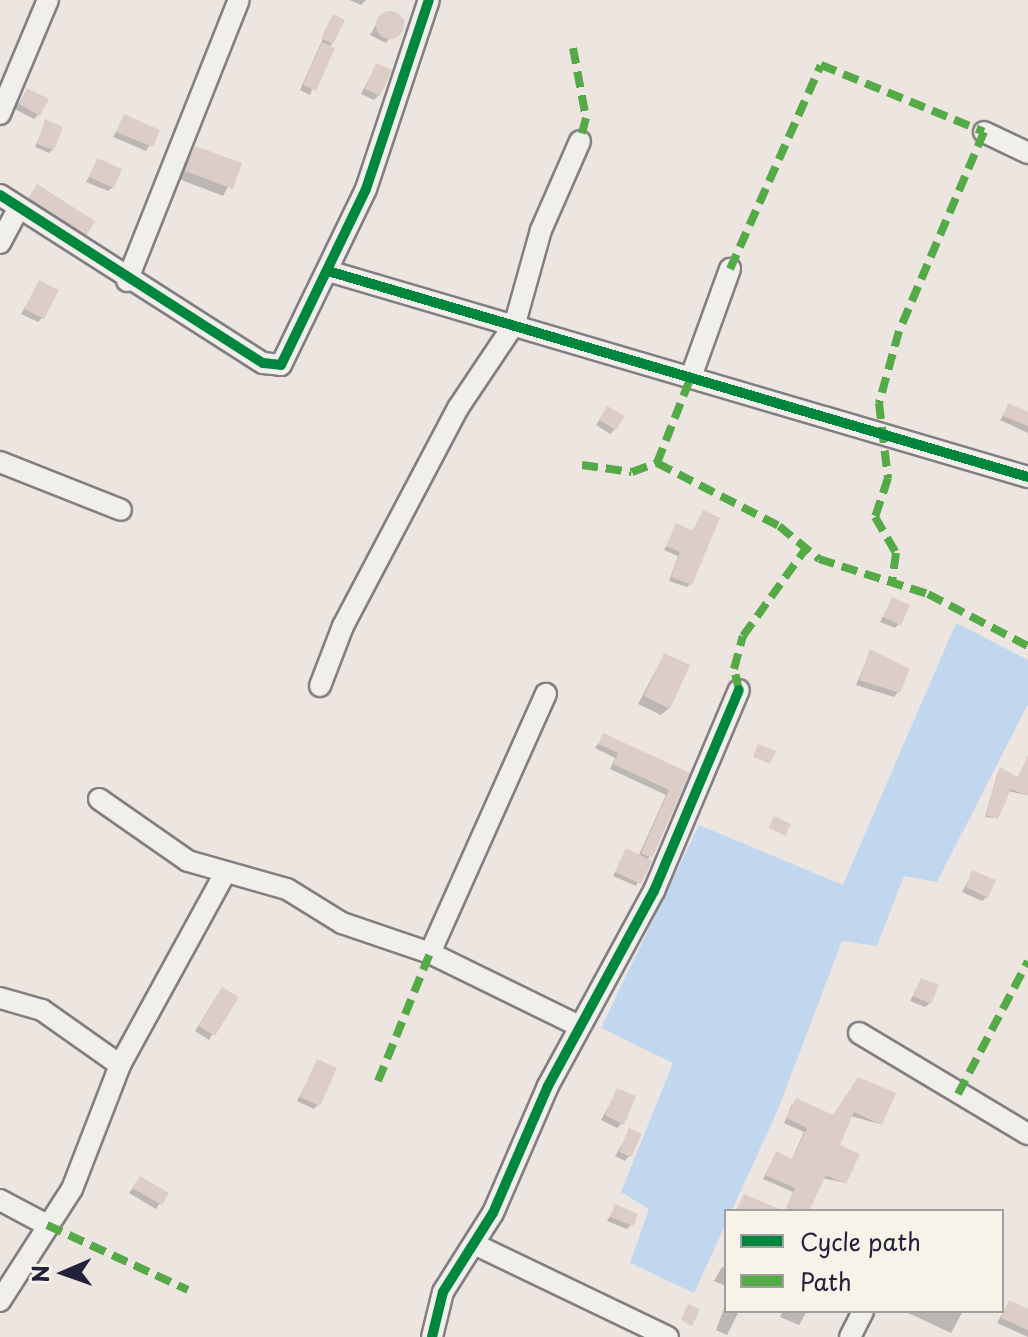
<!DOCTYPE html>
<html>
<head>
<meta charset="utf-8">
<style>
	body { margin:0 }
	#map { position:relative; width:1028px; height:1337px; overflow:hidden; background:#ede5e0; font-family:"Playpen Sans",sans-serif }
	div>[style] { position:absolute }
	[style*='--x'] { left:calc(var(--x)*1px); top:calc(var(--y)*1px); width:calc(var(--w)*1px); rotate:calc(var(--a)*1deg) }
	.water>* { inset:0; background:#c0d7ef }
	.shadow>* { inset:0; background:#0003 }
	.building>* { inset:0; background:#dccdc9 }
	.round { border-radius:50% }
	.roads { filter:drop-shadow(2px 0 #827e81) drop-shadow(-2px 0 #827e81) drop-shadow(0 2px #827e81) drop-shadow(0 -2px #827e81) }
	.street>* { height:20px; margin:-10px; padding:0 10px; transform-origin:10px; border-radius:10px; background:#f1efeb }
	.quiet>* { height:8px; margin-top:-4px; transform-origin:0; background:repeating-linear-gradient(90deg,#53aa46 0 16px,transparent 0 24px) }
	.cycleway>* { height:10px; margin:-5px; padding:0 5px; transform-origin:5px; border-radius:5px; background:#00873e }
	span { translate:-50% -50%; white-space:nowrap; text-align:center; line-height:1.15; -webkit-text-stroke:8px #f7f3e8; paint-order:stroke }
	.legend { position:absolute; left:724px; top:1209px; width:280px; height:104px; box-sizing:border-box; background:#f7f3e8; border:2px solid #a29fa3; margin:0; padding:10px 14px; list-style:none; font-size:24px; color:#22223b }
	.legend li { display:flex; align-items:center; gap:16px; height:40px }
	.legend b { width:40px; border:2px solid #a29fa3 }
	.north { position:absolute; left:24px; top:1233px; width:80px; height:80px; -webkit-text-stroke:6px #f7f3e8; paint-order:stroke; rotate:268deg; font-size:22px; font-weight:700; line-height:32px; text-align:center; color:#22223b }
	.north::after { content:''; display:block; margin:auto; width:28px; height:36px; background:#22223b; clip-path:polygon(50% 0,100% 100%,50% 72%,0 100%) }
</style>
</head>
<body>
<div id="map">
	<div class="water">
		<i style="clip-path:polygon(956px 623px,1028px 660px,1028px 704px,937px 882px,904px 876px,877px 946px,842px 941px,777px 1112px,694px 1293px,630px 1263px,649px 1209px,621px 1192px,673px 1063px,601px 1028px,699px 825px,843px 885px)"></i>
	</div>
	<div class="shadow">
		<i style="clip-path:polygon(349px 0,366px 0,361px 5px)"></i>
		<i style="clip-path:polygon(383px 13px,405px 20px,386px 43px,370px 35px)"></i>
		<i style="clip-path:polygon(333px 16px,332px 43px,310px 95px,300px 90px)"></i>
		<i style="clip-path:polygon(376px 66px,379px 95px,374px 100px,361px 94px)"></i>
		<i style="clip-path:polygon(27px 90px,39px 114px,34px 119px,15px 109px)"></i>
		<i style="clip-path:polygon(125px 116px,158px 131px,146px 151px,113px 137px)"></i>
		<i style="clip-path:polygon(46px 122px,53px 149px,49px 153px,35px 147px)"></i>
		<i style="clip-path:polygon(195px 148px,240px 164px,223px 196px,179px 179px)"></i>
		<i style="clip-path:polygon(98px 161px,113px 187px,108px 191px,86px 182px)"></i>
		<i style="clip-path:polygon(33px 191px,86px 234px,81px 239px,26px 203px)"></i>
		<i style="clip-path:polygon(40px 282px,42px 318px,38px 322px,21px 314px)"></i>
		<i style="clip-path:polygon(1009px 406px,1028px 414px,1028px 433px,1000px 420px)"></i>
		<i style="clip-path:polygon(607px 408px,615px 429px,610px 434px,596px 425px)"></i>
		<i style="clip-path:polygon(703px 512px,690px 584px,687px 587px,669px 581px,678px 556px,664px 550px,677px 526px,692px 532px)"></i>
		<i style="clip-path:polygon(892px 599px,900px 623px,895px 628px,880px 622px)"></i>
		<i style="clip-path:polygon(870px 652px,898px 692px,894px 697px,856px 685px)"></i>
		<i style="clip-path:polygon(664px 655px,669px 708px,661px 715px,638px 704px)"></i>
		<i style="clip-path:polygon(604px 735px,687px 774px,636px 886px,613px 876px,626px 851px,638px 857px,666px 795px,610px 769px,615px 758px,595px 748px)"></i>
		<i style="clip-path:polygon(1028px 757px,1026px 795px,1008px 791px,996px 818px,985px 817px,998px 772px,1017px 779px)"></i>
		<i style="clip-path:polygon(973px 872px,987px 897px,982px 901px,962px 892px)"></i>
		<i style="clip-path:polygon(921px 980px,930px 1003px,925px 1007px,910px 1001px)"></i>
		<i style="clip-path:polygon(218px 994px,236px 998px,209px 1040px,195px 1031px)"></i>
		<i style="clip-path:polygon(318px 1062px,318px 1105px,314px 1109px,297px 1101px)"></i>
		<i style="clip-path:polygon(855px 1084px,880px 1124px,850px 1116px,837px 1146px,845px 1183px,822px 1178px,806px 1211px,785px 1211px,793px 1192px,763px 1179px,777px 1154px,791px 1161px,804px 1132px,784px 1123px,792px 1104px,832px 1117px)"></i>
		<i style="clip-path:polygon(618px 1090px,622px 1123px,617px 1128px,601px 1120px)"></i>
		<i style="clip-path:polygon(630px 1131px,629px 1156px,625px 1161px,615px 1156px)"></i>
		<i style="clip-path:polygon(140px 1178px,166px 1194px,156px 1209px,129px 1193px)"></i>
		<i style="clip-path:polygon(616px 1206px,631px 1225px,627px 1229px,607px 1221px)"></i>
		<i style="clip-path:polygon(722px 1267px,726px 1269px,726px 1286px,714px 1281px)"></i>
		<i style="clip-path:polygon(1009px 1302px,1028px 1311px,1028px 1337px,997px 1323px)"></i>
		<i style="clip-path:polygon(726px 1303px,726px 1311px,739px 1311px,727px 1335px,716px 1330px)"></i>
		<i style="clip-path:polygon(783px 1311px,807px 1311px,799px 1325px,780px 1317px)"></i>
		<i style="clip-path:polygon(904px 1311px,963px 1311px,951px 1333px)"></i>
	</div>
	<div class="building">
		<i class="round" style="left:376px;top:11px;width:28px;height:28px"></i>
		<i style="clip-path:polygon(333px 14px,345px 20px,333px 44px,321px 38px)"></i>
		<i style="clip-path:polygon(322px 42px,335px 48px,316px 91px,303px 85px)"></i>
		<i style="clip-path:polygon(376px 63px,392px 70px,380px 96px,365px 89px)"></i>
		<i style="clip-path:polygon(27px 88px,49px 99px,40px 116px,19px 104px)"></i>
		<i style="clip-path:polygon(124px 114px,160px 130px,153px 147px,116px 132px)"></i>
		<i style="clip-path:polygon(45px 119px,63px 127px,54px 150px,37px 144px)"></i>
		<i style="clip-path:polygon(195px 146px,242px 163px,233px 189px,185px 171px)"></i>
		<i style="clip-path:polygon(97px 158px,122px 169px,114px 188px,89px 177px)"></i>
		<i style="clip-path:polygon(37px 184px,95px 221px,87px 235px,29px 198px)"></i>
		<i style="clip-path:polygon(39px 280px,59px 290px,44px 319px,24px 309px)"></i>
		<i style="clip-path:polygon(1008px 403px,1028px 412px,1028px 426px,1003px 416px)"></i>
		<i style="clip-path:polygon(607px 406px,625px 416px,616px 430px,599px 420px)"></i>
		<i style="clip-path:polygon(703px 510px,720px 518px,692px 585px,671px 577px,680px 552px,666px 546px,676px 523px,693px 531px)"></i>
		<i style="clip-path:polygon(892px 597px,910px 605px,901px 625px,883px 617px)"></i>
		<i style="clip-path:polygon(870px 649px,910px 669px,900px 693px,859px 680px)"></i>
		<i style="clip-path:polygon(664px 653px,690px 665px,670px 709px,644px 696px)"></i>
		<i style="clip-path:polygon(603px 733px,690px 773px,652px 858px,641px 853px,669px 790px,613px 764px,618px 753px,598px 744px)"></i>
		<i style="clip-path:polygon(758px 744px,776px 751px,770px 764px,753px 757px)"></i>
		<i style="clip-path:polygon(1028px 755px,1028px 796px,1011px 789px,998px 819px,986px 815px,1000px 767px,1018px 777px)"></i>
		<i style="clip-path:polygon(774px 816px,791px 824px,785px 836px,769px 828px)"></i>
		<i style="clip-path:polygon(626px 848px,652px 861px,641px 884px,615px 872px)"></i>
		<i style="clip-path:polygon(972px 870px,996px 880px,988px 898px,966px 887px)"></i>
		<i style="clip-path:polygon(921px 978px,939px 985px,931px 1004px,913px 996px)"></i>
		<i style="clip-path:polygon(222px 987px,239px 997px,215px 1036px,198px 1026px)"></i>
		<i style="clip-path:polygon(317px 1059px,337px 1068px,320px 1106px,300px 1097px)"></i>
		<i style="clip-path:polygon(858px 1077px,896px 1093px,882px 1125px,854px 1112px,840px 1145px,860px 1154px,846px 1184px,826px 1175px,809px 1211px,785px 1211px,795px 1188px,765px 1175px,776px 1151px,792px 1159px,807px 1128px,786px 1118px,796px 1098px,833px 1115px)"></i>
		<i style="clip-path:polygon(617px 1088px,636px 1096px,624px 1125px,605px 1115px)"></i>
		<i style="clip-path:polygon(629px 1128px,642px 1134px,631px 1157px,619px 1152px)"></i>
		<i style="clip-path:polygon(140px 1176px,169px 1193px,162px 1205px,132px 1188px)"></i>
		<i style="clip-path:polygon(744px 1194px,784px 1211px,736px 1211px)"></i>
		<i style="clip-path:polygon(615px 1204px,638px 1214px,633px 1226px,610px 1217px)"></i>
		<i style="clip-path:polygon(1009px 1300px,1028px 1309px,1028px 1330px,1001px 1318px)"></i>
		<i style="clip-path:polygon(688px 1304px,700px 1309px,692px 1326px,681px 1320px)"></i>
	</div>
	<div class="roads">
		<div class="street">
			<i style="--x:0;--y:114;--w:124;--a:-67.2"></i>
			<i style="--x:984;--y:132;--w:49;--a:25.5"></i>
			<i style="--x:0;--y:195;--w:312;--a:32.6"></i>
			<i style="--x:263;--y:363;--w:18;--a:6"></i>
			<i style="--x:281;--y:365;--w:195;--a:-64.2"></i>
			<i style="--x:366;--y:189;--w:199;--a:-71.6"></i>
			<i style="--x:0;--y:243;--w:38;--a:-62"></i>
			<i style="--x:328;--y:271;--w:730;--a:16.4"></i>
			<i style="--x:127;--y:281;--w:302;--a:-68.3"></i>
			<i style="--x:692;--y:374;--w:112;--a:-70.1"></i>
			<i style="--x:0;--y:462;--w:130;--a:21.6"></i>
			<i style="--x:320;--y:686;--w:64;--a:-69"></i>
			<i style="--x:343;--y:626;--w:246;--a:-62.2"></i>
			<i style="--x:458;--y:408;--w:102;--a:-56.2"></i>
			<i style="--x:515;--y:323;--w:97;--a:-74.4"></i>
			<i style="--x:541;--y:230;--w:97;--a:-66.3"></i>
			<i style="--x:99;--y:799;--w:108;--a:34.9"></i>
			<i style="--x:188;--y:861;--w:103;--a:15.8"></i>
			<i style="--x:287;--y:889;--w:65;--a:31.7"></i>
			<i style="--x:342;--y:923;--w:93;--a:18.8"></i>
			<i style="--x:430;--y:953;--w:166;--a:26.1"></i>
			<i style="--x:430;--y:953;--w:284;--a:-65.9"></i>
			<i style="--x:0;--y:998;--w:44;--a:15.9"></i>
			<i style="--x:42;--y:1010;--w:95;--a:35.2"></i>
			<i style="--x:859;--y:1033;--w:197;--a:30.9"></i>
			<i style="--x:0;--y:1200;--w:53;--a:28"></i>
			<i style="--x:474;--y:1244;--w:215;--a:25.6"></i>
			<i style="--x:0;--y:1301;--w:133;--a:-57.3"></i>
			<i style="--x:72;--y:1189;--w:133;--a:-68.8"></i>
			<i style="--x:120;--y:1065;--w:219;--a:-61.3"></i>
			<i style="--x:432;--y:1337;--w:46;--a:-76.3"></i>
			<i style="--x:443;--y:1292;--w:93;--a:-57.7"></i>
			<i style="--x:493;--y:1213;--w:138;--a:-66.6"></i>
			<i style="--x:548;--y:1086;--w:222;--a:-61.5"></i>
			<i style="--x:654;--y:891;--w:218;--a:-67.1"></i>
			<i style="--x:850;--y:1337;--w:29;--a:-63"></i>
		</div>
	</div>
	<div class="quiet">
		<i style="--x:573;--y:48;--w:71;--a:79.5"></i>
		<i style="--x:586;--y:118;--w:24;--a:105"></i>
		<i style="--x:730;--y:269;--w:223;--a:-66"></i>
		<i style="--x:821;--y:65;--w:176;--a:22.3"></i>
		<i style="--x:984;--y:132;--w:216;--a:113.1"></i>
		<i style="--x:899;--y:331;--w:75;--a:105.5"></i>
		<i style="--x:879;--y:403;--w:76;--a:83.2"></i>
		<i style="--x:888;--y:478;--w:41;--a:108.4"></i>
		<i style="--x:875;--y:517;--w:42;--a:59.7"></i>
		<i style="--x:896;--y:553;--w:28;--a:98"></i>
		<i style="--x:657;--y:463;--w:137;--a:27.3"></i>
		<i style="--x:779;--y:526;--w:52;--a:39.5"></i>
		<i style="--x:819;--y:559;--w:114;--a:17.8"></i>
		<i style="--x:928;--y:594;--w:113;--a:27.5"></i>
		<i style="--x:582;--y:465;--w:50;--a:8"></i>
		<i style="--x:632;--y:472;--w:27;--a:-20"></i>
		<i style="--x:657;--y:463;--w:96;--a:-68.5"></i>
		<i style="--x:739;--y:690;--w:22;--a:-103"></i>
		<i style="--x:734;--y:669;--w:34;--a:-75"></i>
		<i style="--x:743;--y:636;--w:105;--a:-54.3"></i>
		<i style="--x:378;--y:1081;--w:138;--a:-67.9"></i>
		<i style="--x:958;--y:1094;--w:150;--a:-62.2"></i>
		<i style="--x:47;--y:1225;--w:155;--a:24.7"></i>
	</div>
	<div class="cycleway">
		<i style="--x:0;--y:195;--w:312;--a:32.6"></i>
		<i style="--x:263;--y:363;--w:18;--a:6"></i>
		<i style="--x:281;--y:365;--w:195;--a:-64.2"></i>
		<i style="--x:366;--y:189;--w:199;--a:-71.6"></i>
		<i style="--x:328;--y:271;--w:730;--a:16.4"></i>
		<i style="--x:432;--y:1337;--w:46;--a:-76.3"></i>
		<i style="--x:443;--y:1292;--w:93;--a:-57.7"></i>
		<i style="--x:493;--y:1213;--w:138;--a:-66.6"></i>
		<i style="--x:548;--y:1086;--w:222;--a:-61.5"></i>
		<i style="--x:654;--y:891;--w:218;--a:-67.1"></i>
	</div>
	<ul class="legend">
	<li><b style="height:10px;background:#00873e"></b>Cycle path</li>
	<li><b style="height:10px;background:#53aa46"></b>Path</li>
	</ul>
	<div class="north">N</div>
</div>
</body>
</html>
